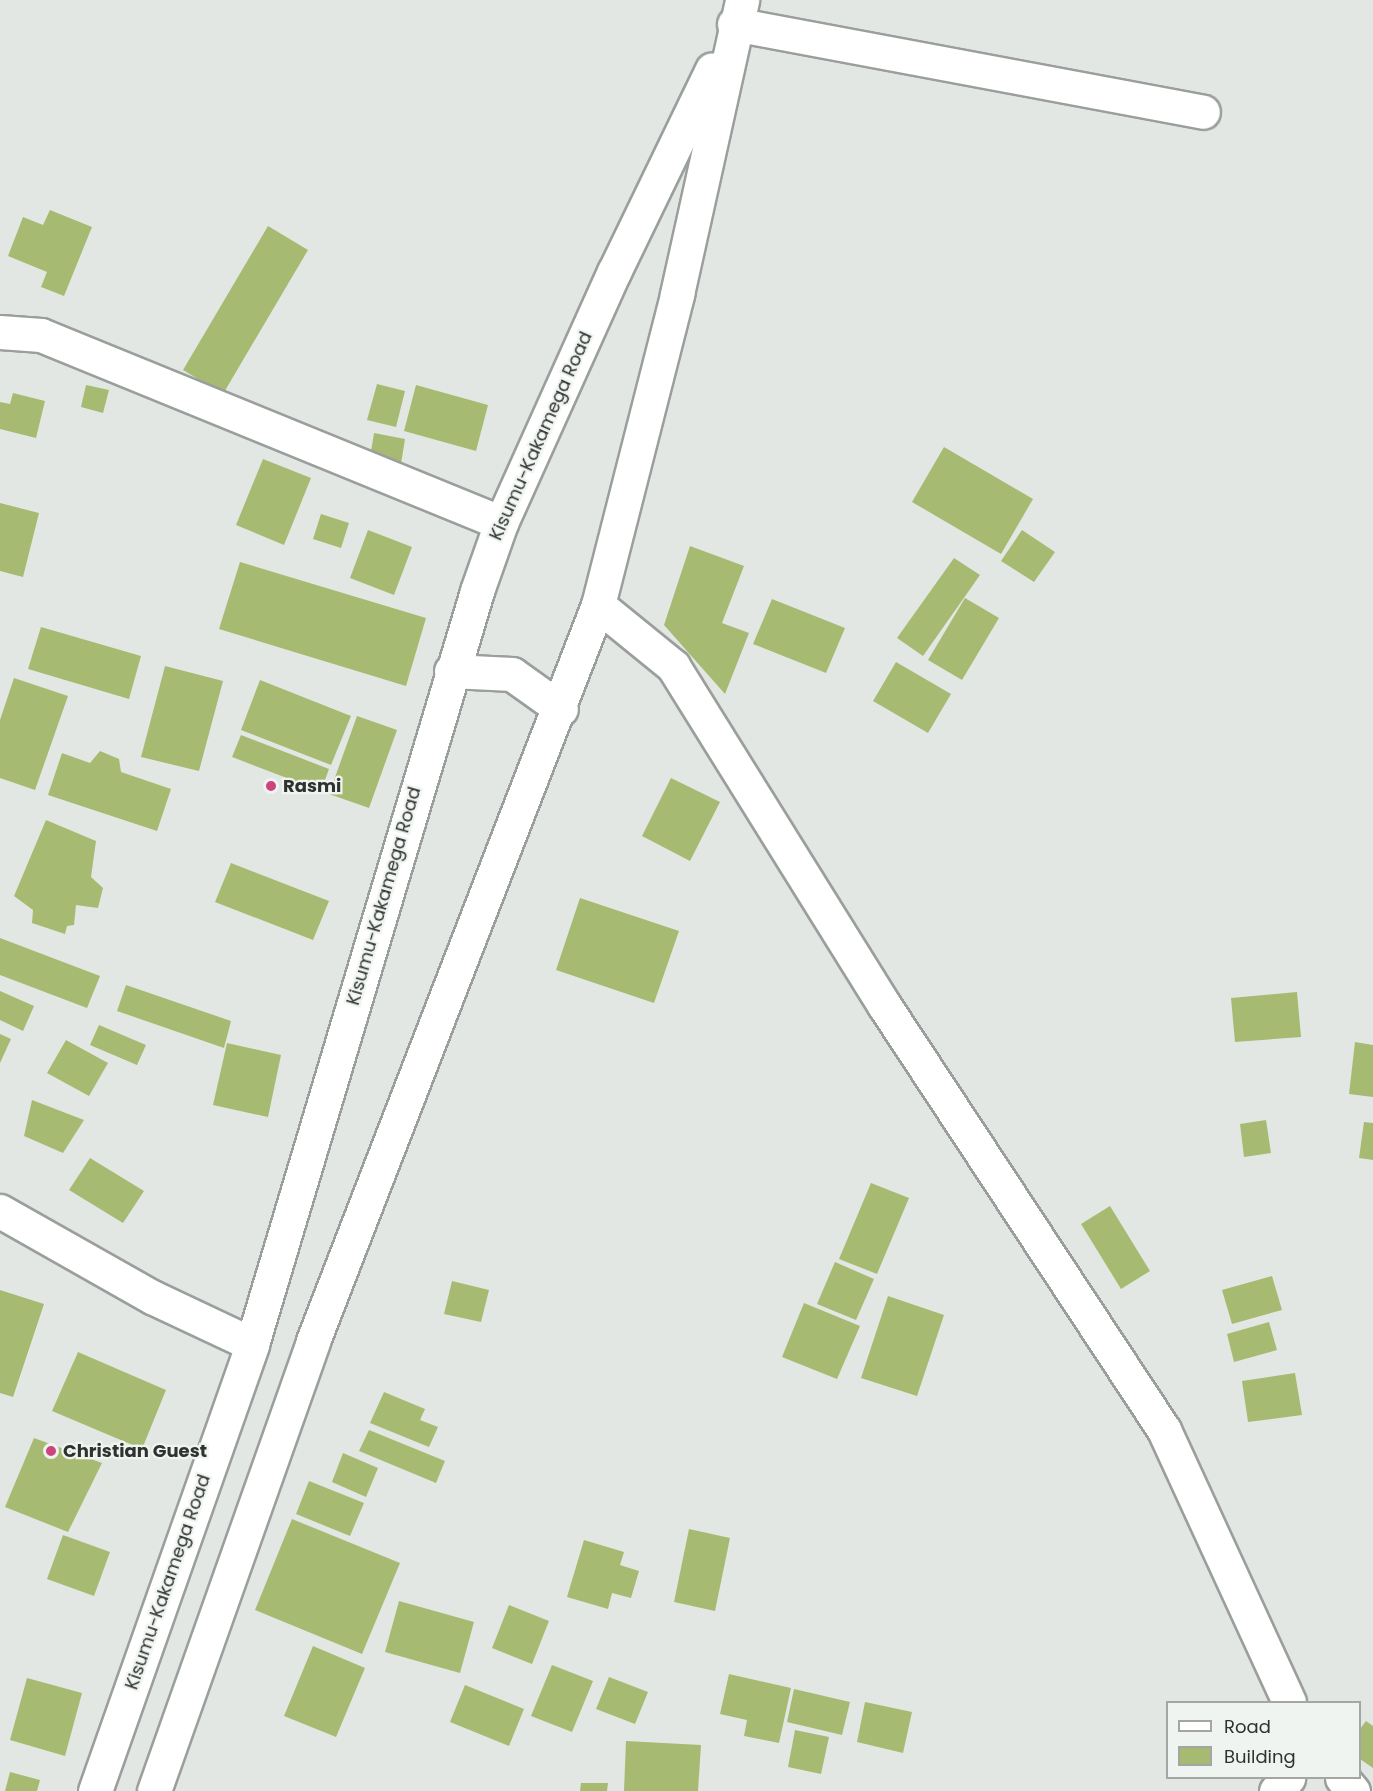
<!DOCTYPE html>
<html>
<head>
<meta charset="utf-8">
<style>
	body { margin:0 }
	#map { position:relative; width:1373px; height:1791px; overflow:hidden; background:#e2e7e3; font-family:Poppins,sans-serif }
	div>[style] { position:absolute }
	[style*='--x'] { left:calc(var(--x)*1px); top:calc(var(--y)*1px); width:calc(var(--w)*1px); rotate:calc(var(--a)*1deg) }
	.building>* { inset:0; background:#a6bb71 }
	.roads { filter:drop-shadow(2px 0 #9a9f9b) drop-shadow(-2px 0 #9a9f9b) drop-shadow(0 2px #9a9f9b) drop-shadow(0 -2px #9a9f9b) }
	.street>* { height:33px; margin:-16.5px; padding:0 16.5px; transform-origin:16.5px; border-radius:16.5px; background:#fff }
	.highway>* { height:33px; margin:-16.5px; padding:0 16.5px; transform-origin:16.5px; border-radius:16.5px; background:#fff }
	.dots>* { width:16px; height:16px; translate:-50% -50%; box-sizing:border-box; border:3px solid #eff4f0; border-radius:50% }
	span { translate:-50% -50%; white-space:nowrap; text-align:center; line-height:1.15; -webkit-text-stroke:4.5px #eff4f0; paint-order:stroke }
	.street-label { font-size:18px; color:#303230 }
	.poi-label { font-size:18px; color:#303230; font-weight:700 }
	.left { translate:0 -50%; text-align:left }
	.legend { position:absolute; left:1166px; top:1701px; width:195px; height:78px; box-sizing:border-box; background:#eff4f0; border:2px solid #a3a6a3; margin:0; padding:8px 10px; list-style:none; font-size:18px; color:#303230 }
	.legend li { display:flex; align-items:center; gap:12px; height:30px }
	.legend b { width:30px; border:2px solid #a3a6a3 }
</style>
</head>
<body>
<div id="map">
	<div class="building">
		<i style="clip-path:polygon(50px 210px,92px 227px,64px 296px,41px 287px,47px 272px,8px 256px,23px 217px,43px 225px)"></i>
		<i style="clip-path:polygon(268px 226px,308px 250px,223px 394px,183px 370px)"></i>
		<i style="clip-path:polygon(377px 384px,405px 391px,396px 427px,367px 420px)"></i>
		<i style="clip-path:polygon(86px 385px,109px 390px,103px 413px,81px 407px)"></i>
		<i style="clip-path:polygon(416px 385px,488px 405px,476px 451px,404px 431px)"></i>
		<i style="clip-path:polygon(13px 393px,45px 401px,36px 438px,0 429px,0 402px,10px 404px)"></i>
		<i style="clip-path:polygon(374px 433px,405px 439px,401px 464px,370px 458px)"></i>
		<i style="clip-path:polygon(944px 447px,1033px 499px,1001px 554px,912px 502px)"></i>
		<i style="clip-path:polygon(263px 459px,311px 478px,284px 545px,236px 525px)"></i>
		<i style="clip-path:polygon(0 503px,39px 513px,23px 577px,0 571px)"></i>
		<i style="clip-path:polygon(321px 514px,349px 523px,341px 548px,313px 539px)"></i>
		<i style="clip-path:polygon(368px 530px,412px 547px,394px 595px,350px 578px)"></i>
		<i style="clip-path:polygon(1022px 530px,1055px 552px,1034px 582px,1001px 561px)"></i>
		<i style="clip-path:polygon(690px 546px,744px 566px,722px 623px,749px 633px,725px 694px,664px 625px)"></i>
		<i style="clip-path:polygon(954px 558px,980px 575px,923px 656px,897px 638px)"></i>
		<i style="clip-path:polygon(240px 562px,426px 618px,406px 686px,219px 629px)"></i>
		<i style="clip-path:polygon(965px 598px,999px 618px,962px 680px,928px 660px)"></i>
		<i style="clip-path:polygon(772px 599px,845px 628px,826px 673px,753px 644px)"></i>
		<i style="clip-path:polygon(41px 627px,141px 656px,129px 699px,28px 669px)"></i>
		<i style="clip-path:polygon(896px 662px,951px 694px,928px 733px,873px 701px)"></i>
		<i style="clip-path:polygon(165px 666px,223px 681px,199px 771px,141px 757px)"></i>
		<i style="clip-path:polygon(14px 678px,68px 696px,35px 790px,0 778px,0 720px)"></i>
		<i style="clip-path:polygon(260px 680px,351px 716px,331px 765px,241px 730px)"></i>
		<i style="clip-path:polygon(357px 716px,397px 730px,369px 808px,329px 794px)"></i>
		<i style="clip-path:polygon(241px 735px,329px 769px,321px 791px,232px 757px)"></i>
		<i style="clip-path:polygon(100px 751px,119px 759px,121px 772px,171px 789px,157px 831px,48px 795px,62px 753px,90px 763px)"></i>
		<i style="clip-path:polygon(671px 778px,720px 802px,690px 861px,642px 836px)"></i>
		<i style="clip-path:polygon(46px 820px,96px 841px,91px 877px,103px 888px,98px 908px,76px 905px,74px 925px,67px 926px,65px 934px,32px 923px,33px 910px,14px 896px)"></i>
		<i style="clip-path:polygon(231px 863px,329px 901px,313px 940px,215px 902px)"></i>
		<i style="clip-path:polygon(580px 898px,679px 931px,654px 1003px,556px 970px)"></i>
		<i style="clip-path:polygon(0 938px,100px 976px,87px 1008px,0 975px)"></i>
		<i style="clip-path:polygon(126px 985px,231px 1021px,224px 1048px,117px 1011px)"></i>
		<i style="clip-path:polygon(0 991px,34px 1006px,23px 1031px,0 1020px)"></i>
		<i style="clip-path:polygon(1297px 992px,1301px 1037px,1235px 1042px,1231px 998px)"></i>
		<i style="clip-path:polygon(99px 1025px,146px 1045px,137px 1065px,90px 1045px)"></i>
		<i style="clip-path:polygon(0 1034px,11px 1039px,0 1063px)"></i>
		<i style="clip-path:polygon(66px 1040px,108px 1063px,89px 1096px,47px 1073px)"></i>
		<i style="clip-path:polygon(1355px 1042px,1373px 1045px,1373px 1097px,1349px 1094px)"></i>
		<i style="clip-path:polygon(227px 1043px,281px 1055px,268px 1117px,213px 1105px)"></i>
		<i style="clip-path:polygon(32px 1100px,84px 1120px,63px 1153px,24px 1136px)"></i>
		<i style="clip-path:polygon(1266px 1120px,1271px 1153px,1244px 1157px,1240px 1124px)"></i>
		<i style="clip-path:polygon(1364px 1122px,1373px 1123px,1373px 1160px,1359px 1158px)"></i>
		<i style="clip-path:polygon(90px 1158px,144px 1191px,123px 1223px,69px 1190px)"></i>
		<i style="clip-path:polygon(871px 1183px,909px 1198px,877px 1274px,839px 1259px)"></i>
		<i style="clip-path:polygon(1110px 1206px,1150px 1271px,1121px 1289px,1081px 1224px)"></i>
		<i style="clip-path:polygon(835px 1262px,874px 1279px,856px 1320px,817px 1304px)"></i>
		<i style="clip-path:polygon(1272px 1276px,1282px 1310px,1232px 1324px,1222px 1290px)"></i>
		<i style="clip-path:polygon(452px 1281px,489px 1290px,481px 1322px,444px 1314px)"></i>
		<i style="clip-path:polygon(0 1290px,44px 1304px,13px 1397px,0 1393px)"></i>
		<i style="clip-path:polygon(888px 1296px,944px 1315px,917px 1396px,861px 1378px)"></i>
		<i style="clip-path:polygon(804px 1303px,860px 1326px,837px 1379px,782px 1357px)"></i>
		<i style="clip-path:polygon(1269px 1322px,1277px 1350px,1234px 1362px,1227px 1334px)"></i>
		<i style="clip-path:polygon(78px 1352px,166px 1390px,142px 1449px,52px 1411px)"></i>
		<i style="clip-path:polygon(1295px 1373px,1302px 1415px,1248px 1422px,1242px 1381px)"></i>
		<i style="clip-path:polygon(384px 1392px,425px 1409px,420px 1420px,438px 1427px,429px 1447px,370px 1423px)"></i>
		<i style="clip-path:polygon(369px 1430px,445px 1461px,436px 1483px,359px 1451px)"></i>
		<i style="clip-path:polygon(34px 1438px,102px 1463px,68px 1532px,5px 1507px)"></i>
		<i style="clip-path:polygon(343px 1453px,378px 1468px,366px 1497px,332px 1482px)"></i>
		<i style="clip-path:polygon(309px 1481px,364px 1503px,350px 1536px,296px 1514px)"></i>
		<i style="clip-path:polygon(292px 1519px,400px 1563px,362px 1654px,255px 1610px)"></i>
		<i style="clip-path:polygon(689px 1529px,730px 1538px,715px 1611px,674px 1602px)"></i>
		<i style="clip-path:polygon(63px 1535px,110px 1552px,94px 1596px,47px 1579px)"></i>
		<i style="clip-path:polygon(584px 1540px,624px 1552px,620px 1565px,639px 1571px,631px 1598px,612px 1593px,608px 1609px,567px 1597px)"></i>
		<i style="clip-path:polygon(399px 1601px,474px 1622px,460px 1673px,385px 1652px)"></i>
		<i style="clip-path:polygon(509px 1605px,549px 1621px,532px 1664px,492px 1648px)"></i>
		<i style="clip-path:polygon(313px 1646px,365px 1668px,336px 1737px,284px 1716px)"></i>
		<i style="clip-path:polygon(552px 1665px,593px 1681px,572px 1732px,531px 1716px)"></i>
		<i style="clip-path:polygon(729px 1674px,791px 1688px,779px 1743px,744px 1736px,747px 1720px,720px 1714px)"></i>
		<i style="clip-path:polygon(609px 1677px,648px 1692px,635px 1724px,596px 1709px)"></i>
		<i style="clip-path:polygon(27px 1678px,82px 1693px,65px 1756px,10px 1740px)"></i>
		<i style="clip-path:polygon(465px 1685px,524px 1709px,509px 1746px,450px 1722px)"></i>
		<i style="clip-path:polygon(794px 1689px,850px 1702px,842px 1735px,787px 1722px)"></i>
		<i style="clip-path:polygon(865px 1702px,912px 1712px,903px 1753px,857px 1742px)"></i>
		<i style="clip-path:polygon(1366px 1721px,1373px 1726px,1373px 1768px,1360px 1759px,1360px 1729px)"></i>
		<i style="clip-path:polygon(795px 1730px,829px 1737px,821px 1774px,788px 1767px)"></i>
		<i style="clip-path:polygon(626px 1741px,701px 1745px,698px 1791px,624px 1791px)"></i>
		<i style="clip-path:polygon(10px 1772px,40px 1780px,37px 1791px,5px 1791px)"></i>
		<i style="clip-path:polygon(581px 1783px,608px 1783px,607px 1791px,580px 1791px)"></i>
	</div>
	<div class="roads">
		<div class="street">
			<i style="--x:734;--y:24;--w:477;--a:10.6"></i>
			<i style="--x:0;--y:332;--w:41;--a:4.2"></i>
			<i style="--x:41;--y:335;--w:497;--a:22.2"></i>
			<i style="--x:598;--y:605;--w:97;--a:39.1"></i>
			<i style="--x:673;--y:666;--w:399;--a:58.1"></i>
			<i style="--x:884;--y:1005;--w:509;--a:56.62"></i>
			<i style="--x:1164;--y:1430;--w:299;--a:65.3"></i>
			<i style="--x:0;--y:1211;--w:175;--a:29.5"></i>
			<i style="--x:152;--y:1297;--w:110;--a:25.2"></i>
			<i style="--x:1342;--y:1778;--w:17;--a:50"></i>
			<i style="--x:1276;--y:1791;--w:18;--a:-47"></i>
		</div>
		<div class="highway">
			<i style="--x:451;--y:671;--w:61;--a:2.8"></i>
			<i style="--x:512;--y:674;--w:60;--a:35.5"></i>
			<i style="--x:95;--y:1791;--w:474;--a:-70.6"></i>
			<i style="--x:252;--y:1344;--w:786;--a:-73.36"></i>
			<i style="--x:477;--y:591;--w:72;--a:-70.6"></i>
			<i style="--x:501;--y:523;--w:275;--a:-65.8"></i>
			<i style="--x:614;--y:272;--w:225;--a:-64.2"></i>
			<i style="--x:154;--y:1791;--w:477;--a:-70.5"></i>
			<i style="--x:313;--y:1341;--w:789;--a:-68.83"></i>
			<i style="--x:598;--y:605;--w:321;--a:-75.7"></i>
			<i style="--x:677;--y:294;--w:301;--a:-77.5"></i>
		</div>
	</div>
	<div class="dots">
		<i style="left:271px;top:786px;background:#cd437d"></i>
		<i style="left:51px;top:1451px;background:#cd437d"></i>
	</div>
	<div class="street-label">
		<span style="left:541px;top:436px;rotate:-66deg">Kisumu-Kakamega Road</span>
		<span style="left:384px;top:896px;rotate:-74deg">Kisumu-Kakamega Road</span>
		<span style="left:168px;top:1582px;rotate:-71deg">Kisumu-Kakamega Road</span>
	</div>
	<div class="poi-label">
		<span class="left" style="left:283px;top:786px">Rasmi</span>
		<span class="left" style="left:63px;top:1451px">Christian Guest</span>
	</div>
	<ul class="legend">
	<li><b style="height:8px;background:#fff"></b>Road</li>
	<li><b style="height:16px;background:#a6bb71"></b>Building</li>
	</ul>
</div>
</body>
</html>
